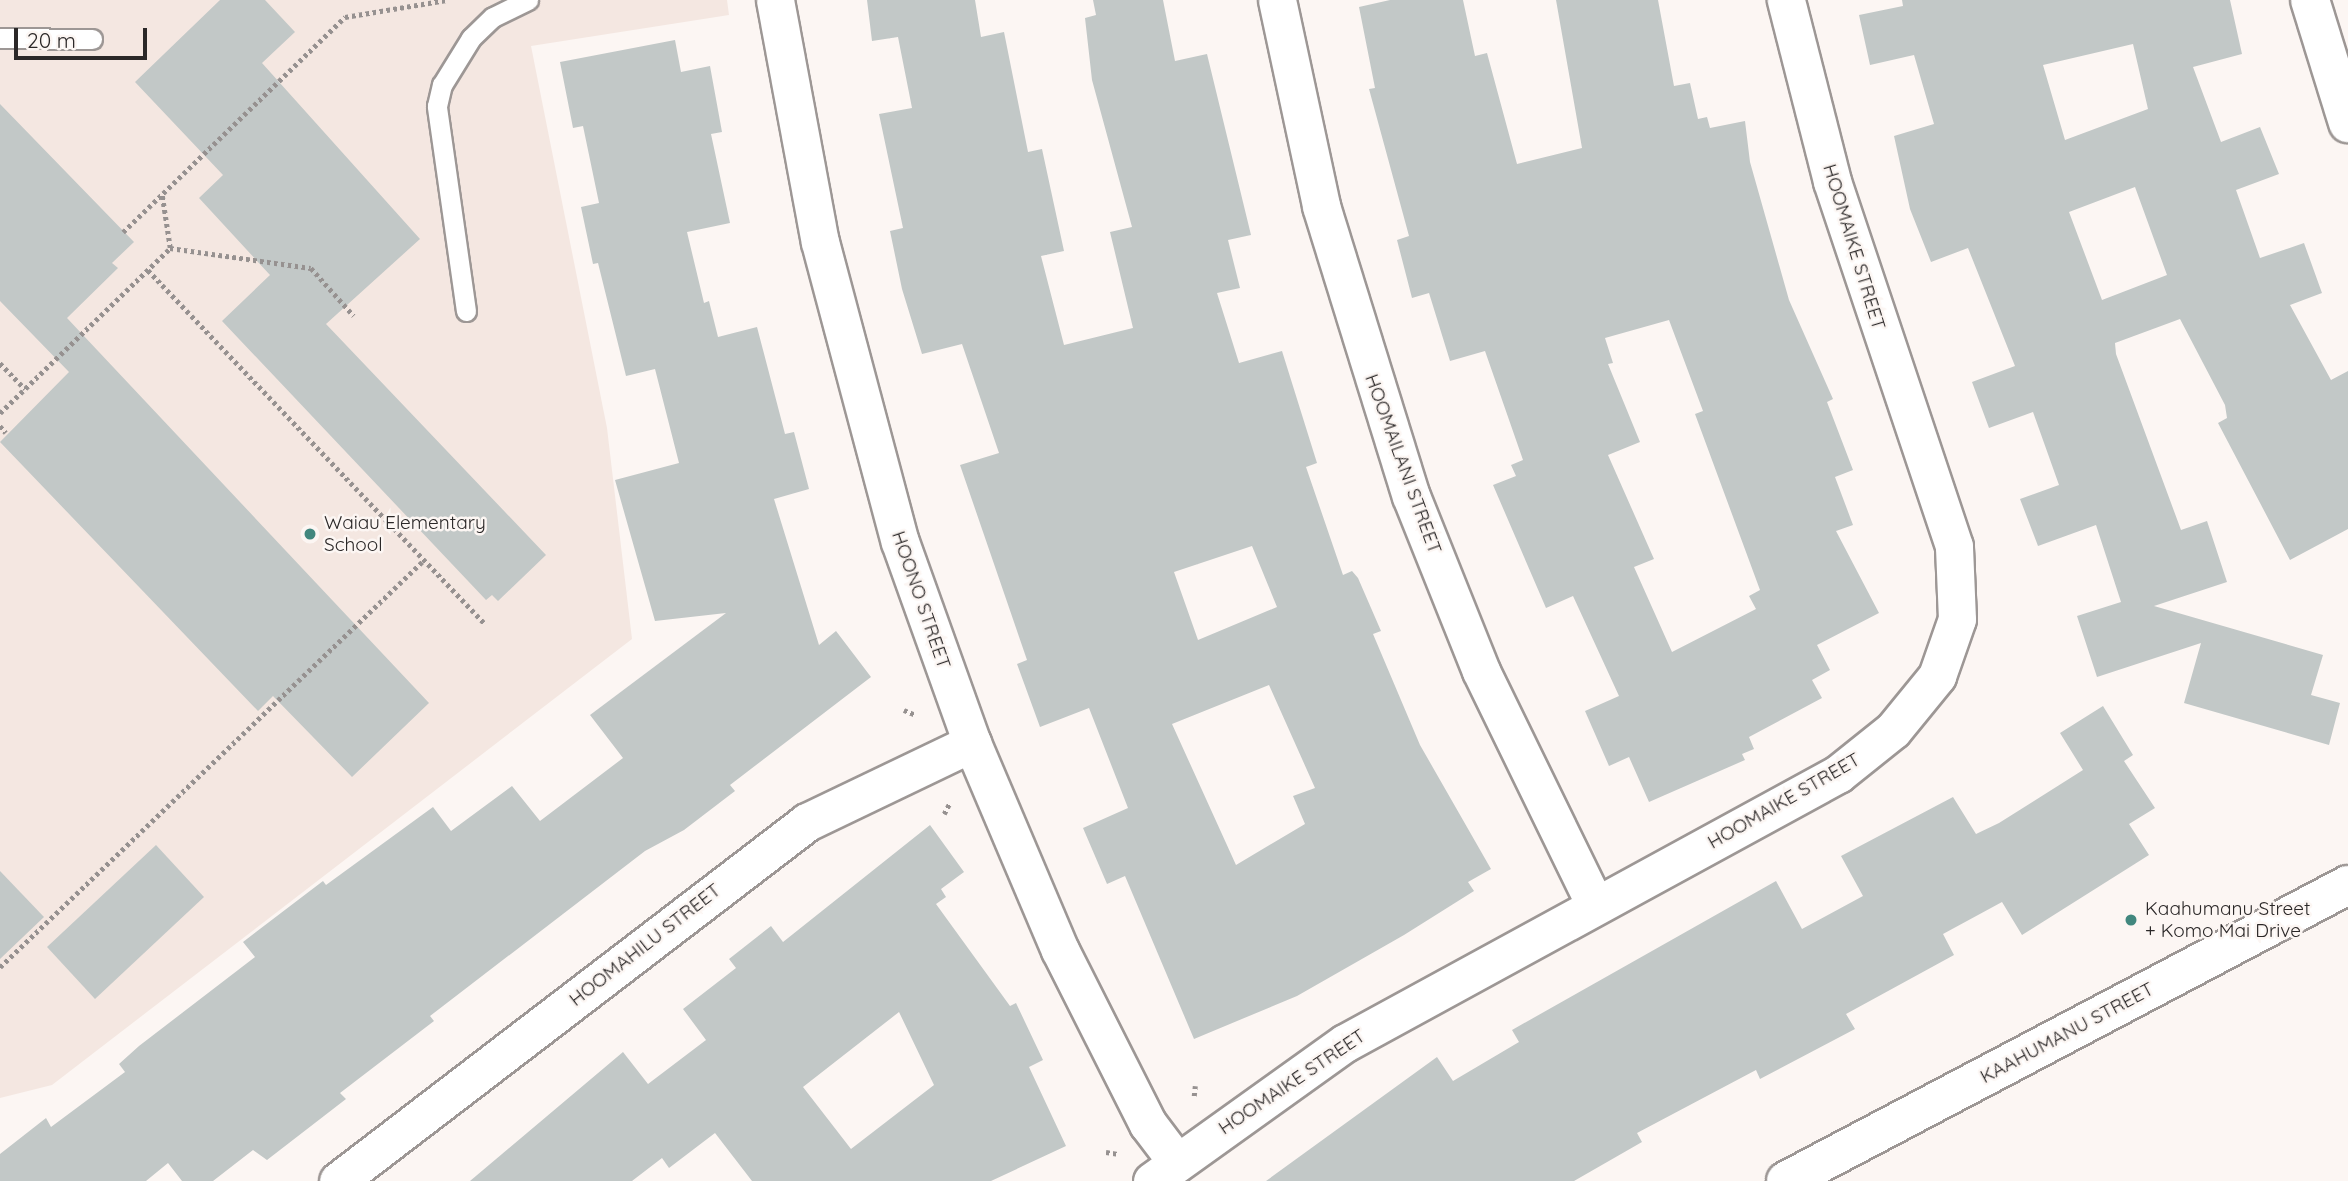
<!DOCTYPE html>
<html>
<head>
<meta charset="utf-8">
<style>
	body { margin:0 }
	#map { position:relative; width:2348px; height:1181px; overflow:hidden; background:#fcf6f3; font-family:Quicksand,sans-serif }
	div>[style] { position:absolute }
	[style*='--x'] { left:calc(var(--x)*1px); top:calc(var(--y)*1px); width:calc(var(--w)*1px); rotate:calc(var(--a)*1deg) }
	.built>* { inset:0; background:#f4e7e1 }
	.building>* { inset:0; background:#c2c8c7 }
	.path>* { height:4.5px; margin-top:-2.25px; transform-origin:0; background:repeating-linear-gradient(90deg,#969190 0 3.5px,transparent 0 7px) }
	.roads { filter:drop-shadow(2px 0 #9d9795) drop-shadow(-2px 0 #9d9795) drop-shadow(0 2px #9d9795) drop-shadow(0 -2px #9d9795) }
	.lane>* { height:19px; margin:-9.5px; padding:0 9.5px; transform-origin:9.5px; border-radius:9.5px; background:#fff }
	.street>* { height:37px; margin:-18.5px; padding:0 18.5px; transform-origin:18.5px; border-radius:18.5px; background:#fff }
	.secondary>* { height:38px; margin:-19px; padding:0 19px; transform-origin:19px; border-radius:19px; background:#fff }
	.dots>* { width:19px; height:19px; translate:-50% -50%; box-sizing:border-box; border:4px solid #fcf6f3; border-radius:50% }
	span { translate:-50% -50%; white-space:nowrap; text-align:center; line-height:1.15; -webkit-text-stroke:5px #fcf6f3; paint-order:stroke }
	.street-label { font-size:19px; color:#2b2828 }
	.poi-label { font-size:19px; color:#2b2828 }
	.left { translate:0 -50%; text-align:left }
	.scale { position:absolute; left:14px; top:28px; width:133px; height:32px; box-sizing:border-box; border:4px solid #2b2828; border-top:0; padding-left:9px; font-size:21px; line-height:24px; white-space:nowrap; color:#2b2828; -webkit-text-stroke:5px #fcf6f3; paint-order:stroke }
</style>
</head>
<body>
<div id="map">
	<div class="built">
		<i style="clip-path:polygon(0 0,727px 0,729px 15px,531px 46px,607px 428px,632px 639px,52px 1085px,0 1098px)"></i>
	</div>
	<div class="building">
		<i style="clip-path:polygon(220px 0,265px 0,295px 32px,262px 63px,420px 239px,326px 324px,546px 555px,498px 601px,492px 595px,486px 600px,222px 321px,270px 275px,199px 198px,223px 175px,135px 82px)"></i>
		<i style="clip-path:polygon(evenodd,867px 0,975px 0,981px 37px,1004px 32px,1028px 152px,1042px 149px,1064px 251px,1041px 256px,1064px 345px,1133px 328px,1110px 232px,1132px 227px,1092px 80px,1085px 18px,1096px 15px,1093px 0,1163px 0,1175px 61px,1207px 54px,1251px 235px,1228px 240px,1240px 288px,1217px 293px,1239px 363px,1282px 351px,1317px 463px,1306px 467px,1343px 575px,1352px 571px,1358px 578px,1381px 631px,1373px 634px,1420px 745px,1491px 869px,1468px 882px,1474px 891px,1404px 935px,1297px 996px,1194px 1039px,1125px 876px,1107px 884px,1083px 828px,1128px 808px,1089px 708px,1040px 727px,1017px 664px,1027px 660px,960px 465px,999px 453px,962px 344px,922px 354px,902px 289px,890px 231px,903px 228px,879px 114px,912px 108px,898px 37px,872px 41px,867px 0,1252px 546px,1277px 607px,1198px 640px,1174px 572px,1252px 546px,867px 0,1269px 685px,1315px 788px,1293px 796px,1305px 824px,1236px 865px,1172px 724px,1269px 685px)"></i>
		<i style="clip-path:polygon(evenodd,1390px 0,1463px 0,1475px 56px,1487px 53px,1517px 164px,1582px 148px,1556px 0,1658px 0,1674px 86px,1690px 83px,1698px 119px,1707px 117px,1710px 128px,1745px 121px,1750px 162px,1789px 300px,1833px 399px,1827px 402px,1853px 470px,1835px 477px,1853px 525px,1836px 531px,1879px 613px,1817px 645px,1830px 670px,1812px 680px,1822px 698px,1749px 737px,1754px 749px,1742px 754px,1745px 760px,1649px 802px,1629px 757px,1609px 766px,1585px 711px,1619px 696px,1573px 596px,1546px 608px,1493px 485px,1516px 476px,1511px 465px,1523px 460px,1485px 351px,1450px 361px,1429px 293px,1412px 298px,1397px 240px,1409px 236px,1369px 89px,1375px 88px,1359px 7px,1390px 0,1669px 320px,1703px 411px,1695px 414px,1760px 590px,1749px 596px,1756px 609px,1672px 652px,1634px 567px,1654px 559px,1608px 455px,1640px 442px,1608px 364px,1613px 363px,1605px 338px,1669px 320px)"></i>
		<i style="clip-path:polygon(evenodd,1902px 0,2230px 0,2242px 54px,2193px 67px,2221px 142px,2260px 127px,2279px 174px,2236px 190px,2260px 258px,2304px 243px,2322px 293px,2290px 305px,2331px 380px,2348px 371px,2348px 529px,2290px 560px,2218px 423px,2227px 418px,2225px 405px,2180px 319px,2115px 343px,2116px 354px,2181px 530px,2207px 521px,2227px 582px,2154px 606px,2323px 655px,2311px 695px,2340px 703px,2329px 745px,2184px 703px,2201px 643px,2097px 677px,2077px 616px,2121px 602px,2096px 525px,2038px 546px,2020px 499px,2059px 485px,2033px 412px,1989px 428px,1972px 382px,2015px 366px,1968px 248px,1931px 262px,1910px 209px,1894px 136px,1934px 124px,1914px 55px,1870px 65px,1859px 15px,1903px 6px,1902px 0,2133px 44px,2148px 109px,2065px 140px,2043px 65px,2133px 44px,1902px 0,2135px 187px,2167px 275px,2102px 300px,2069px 212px,2135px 187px)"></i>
		<i style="clip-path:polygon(675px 40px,681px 72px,710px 66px,722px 132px,711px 134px,730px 223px,687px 232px,704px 303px,709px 301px,718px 337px,757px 327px,785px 434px,794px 432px,809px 489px,774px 499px,819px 645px,836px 631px,871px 677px,730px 785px,735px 791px,684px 830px,645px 851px,430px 1016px,434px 1021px,340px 1093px,346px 1099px,267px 1160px,253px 1150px,213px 1181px,182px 1181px,168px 1163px,146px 1181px,0 1181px,0 1154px,46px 1118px,51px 1127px,125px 1072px,119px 1064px,139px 1046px,255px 957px,243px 942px,323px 881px,326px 885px,433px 807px,451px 831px,512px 786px,540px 821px,623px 758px,590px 715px,726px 613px,655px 621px,615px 480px,679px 463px,655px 369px,626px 376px,598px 263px,593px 264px,581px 207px,599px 203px,583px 126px,573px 128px,560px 62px)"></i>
		<i style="clip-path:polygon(0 104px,134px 242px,112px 263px,118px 268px,67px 318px,429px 703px,352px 777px,273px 696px,258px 711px,0 442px,69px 372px,0 301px)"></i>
		<i style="clip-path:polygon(2103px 706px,2133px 755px,2124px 761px,2155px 808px,2129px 824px,2149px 855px,2022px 935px,2002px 902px,1943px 934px,1954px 955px,1846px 1014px,1855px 1029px,1760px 1079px,1756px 1070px,1637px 1133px,1642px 1142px,1574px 1181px,1266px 1181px,1437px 1057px,1453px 1081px,1519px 1042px,1512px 1030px,1776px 881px,1802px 929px,1863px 896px,1841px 856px,1953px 797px,1976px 834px,1999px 823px,2083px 770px,2060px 733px)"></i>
		<i style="clip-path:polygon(evenodd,930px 825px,964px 872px,941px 889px,946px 897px,936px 904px,1010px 1006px,1016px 1003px,1043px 1060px,1029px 1067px,1066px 1146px,991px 1181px,752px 1181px,715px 1133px,669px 1168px,662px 1158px,632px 1181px,470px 1181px,623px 1052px,648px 1084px,706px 1040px,683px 1009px,736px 968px,729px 959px,771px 926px,783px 942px,930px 825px,899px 1012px,934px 1085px,851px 1149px,803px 1087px,899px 1012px)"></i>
		<i style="clip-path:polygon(156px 845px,204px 897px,95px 999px,47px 947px)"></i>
		<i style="clip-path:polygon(0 871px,44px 917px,0 959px)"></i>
	</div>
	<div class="path">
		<i style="--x:123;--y:232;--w:309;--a:-44.1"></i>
		<i style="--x:345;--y:17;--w:103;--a:-9.5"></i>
		<i style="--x:170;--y:248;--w:142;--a:8.1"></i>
		<i style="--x:311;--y:268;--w:64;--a:48.1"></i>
		<i style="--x:148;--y:270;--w:487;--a:46.4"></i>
		<i style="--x:0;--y:363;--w:36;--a:46"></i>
		<i style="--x:0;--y:413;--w:237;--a:-44.1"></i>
		<i style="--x:170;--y:248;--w:54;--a:-98.6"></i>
		<i style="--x:0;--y:426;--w:9;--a:49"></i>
		<i style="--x:904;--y:710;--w:13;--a:23"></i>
		<i style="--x:944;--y:814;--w:13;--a:-63"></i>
		<i style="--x:0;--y:967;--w:588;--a:-43.83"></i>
		<i style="--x:1194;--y:1096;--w:10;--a:-84"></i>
		<i style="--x:1106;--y:1152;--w:12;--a:9"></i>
	</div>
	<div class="roads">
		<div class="lane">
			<i style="--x:0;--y:38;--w:92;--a:0.6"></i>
			<i style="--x:466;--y:311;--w:207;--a:-98.1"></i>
			<i style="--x:437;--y:106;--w:22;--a:-77"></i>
			<i style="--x:442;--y:85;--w:55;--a:-58.3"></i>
			<i style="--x:471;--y:38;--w:30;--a:-44"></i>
			<i style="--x:493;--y:17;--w:39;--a:-26"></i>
		</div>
		<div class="street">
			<i style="--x:775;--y:0;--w:246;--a:79.5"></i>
			<i style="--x:820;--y:242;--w:310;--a:75.1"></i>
			<i style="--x:900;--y:542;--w:214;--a:70.3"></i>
			<i style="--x:972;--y:743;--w:225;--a:67"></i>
			<i style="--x:1060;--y:950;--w:195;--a:63.2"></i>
			<i style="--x:1148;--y:1124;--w:46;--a:52.9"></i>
			<i style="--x:1277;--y:0;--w:211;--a:77.9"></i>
			<i style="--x:1321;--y:206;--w:304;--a:72.8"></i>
			<i style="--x:1411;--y:496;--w:188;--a:68.2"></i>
			<i style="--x:1481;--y:671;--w:260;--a:64"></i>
			<i style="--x:338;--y:1181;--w:591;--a:-37.43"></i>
			<i style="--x:807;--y:822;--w:183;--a:-25.6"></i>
			<i style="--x:1152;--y:1181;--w:237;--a:-35.6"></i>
			<i style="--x:1345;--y:1043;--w:562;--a:-28.62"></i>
			<i style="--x:1838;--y:774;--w:70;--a:-38.7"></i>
			<i style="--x:1893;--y:730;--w:70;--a:-50.8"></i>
			<i style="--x:1937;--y:676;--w:60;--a:-70.7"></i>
			<i style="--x:1957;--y:619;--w:73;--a:-92.4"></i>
			<i style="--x:1954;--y:546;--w:385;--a:-108.5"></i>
			<i style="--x:1832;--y:181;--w:187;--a:-104.3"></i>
		</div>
		<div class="secondary">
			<i style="--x:2310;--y:0;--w:129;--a:72.8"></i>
			<i style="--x:1786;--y:1181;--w:635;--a:-27.78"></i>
		</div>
	</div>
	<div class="dots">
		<i style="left:310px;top:534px;background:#41877e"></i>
		<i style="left:2131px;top:920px;background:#41877e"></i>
	</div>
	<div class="street-label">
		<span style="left:1854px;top:247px;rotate:73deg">HOOMAIKE STREET</span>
		<span style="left:1403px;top:464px;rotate:70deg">HOOMAILANI STREET</span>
		<span style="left:921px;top:600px;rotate:71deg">HOONO STREET</span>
		<span style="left:1784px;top:801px;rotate:-30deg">HOOMAIKE STREET</span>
		<span style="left:645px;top:945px;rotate:-38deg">HOOMAHILU STREET</span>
		<span style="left:2067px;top:1033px;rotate:-28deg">KAAHUMANU STREET</span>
		<span style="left:1292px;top:1082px;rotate:-34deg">HOOMAIKE STREET</span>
	</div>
	<div class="poi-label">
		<span class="left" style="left:324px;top:534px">Waiau Elementary<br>School</span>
		<span class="left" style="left:2145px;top:920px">Kaahumanu Street<br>+ Komo Mai Drive</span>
	</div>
	<div class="scale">20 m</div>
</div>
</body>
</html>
